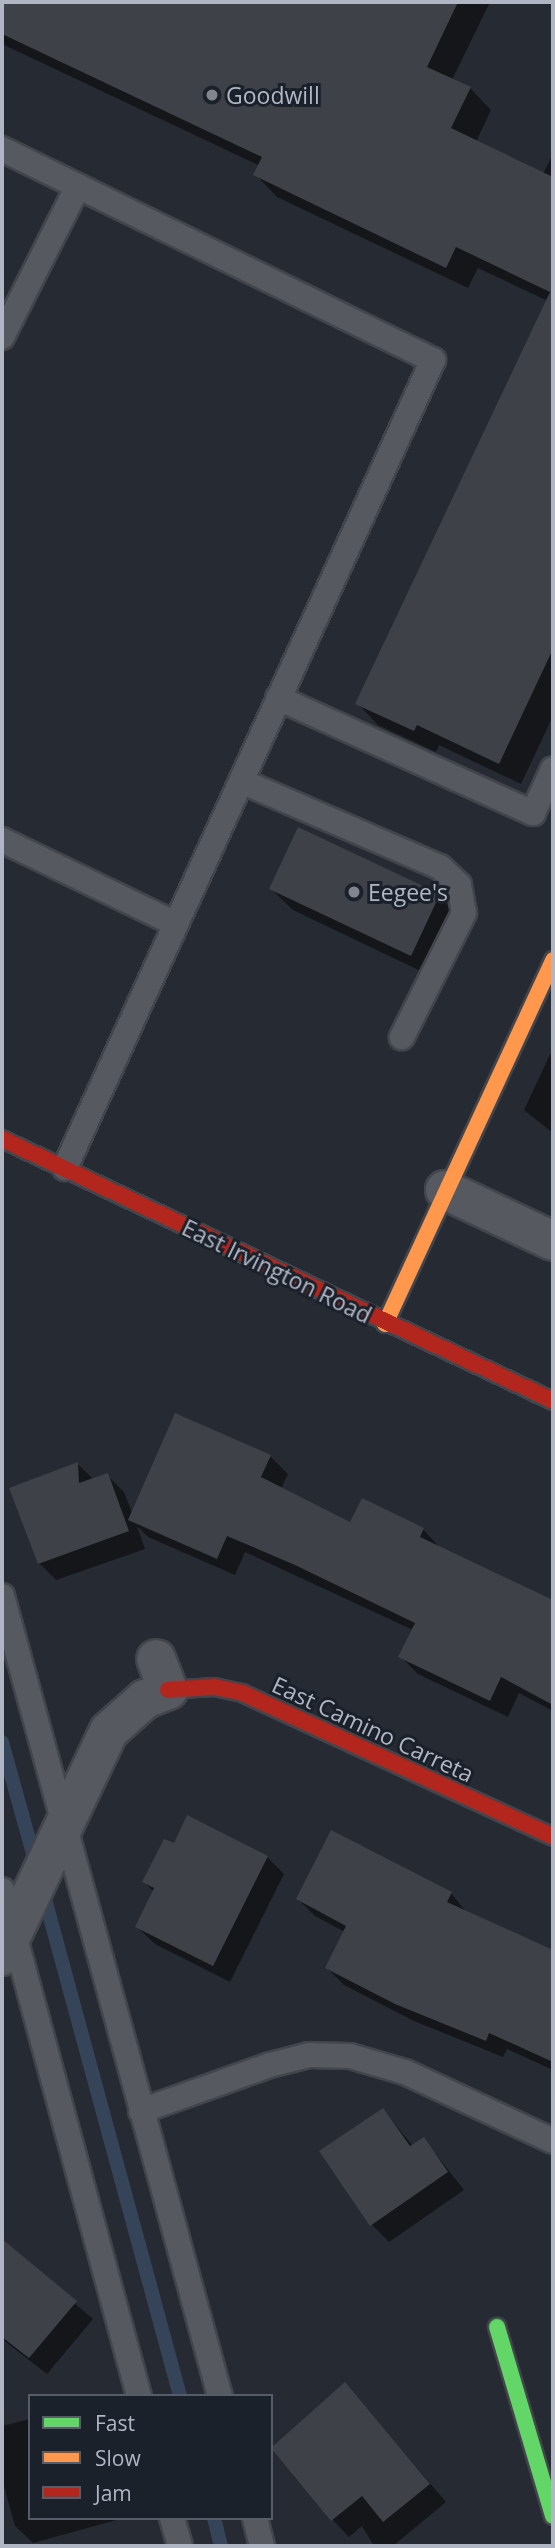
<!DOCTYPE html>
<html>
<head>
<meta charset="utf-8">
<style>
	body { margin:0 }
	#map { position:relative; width:555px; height:2548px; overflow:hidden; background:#262a32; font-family:"Open Sans",sans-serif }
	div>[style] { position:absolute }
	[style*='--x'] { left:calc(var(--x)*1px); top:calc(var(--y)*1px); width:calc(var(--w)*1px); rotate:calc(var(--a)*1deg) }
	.shadow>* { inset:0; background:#0007 }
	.stream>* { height:14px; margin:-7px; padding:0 7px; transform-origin:7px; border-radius:7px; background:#36445a }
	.building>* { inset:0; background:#3e4248 }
	.roads { filter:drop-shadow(2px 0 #42454b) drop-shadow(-2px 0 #42454b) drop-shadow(0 2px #42454b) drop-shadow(0 -2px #42454b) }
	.lane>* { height:24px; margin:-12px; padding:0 12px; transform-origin:12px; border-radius:12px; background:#565960 }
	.street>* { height:38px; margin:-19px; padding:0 19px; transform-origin:19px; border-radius:19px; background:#565960 }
	.fast>* { height:16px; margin:-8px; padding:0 8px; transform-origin:8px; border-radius:8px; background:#63d668 }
	.slow>* { height:16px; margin:-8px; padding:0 8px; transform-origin:8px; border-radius:8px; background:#ff974d }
	.jam>* { height:16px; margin:-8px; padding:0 8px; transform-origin:8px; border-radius:8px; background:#b3261e }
	.dots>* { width:19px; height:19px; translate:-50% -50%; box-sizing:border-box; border:4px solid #1b212b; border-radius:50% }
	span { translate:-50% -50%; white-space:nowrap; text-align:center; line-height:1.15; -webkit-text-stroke:6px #1b212b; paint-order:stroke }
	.poi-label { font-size:23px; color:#b0b6c3 }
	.left { translate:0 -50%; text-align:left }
	.street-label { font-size:23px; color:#b0b6c3 }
	.frame { position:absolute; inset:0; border:4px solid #b0b6c3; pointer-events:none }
	.legend { position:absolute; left:28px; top:2394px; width:245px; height:126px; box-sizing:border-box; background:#1b212b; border:2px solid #575d68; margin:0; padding:9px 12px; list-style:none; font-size:21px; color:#b0b6c3 }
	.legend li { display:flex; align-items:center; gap:14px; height:35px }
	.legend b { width:35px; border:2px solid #575d68 }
</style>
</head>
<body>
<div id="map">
	<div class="shadow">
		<i style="clip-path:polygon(2px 2px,490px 2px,452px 80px,470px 88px,491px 110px,476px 142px,543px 174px,553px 154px,553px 716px,521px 784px,439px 745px,436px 752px,378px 725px,357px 703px,548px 301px,478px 268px,468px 288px,277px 197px,256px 175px,260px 166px,2px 44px)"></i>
		<i style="clip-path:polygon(271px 889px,439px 896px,461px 918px,433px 977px,293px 910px)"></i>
		<i style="clip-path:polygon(553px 1048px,553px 1133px,524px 1110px)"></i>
		<i style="clip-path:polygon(270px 1456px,288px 1474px,281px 1489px,351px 1524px,423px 1529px,440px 1548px,539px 1596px,553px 1610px,553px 1711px,519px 1693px,508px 1717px,418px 1674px,401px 1657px,413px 1630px,245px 1552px,235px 1575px,148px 1537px,137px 1526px,145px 1549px,56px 1580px,39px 1563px,78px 1464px,94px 1480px,107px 1475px,124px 1492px,133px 1515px)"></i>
		<i style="clip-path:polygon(174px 1846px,267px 1857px,284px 1874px,230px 1982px,155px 1944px,137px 1927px,154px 1892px,144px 1882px)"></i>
		<i style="clip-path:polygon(451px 1893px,467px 1913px,553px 1952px,553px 2070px,507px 2049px,503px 2057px,414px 2021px,344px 1985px,327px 1968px,345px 1932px,315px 1916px,298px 1899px)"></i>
		<i style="clip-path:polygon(383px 2110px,413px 2146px,424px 2139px,464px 2190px,389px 2242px,372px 2225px,322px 2152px)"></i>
		<i style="clip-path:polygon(2px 2242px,93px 2319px,47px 2374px,2px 2339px)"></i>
		<i style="clip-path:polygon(345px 2384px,446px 2502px,393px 2546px,374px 2546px,362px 2526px,349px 2537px,332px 2519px)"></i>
		<i style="clip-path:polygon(30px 2419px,30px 2518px,124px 2518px,33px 2543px,15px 2526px,2px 2479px,2px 2426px)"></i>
	</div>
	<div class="stream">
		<i style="--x:2;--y:1742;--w:128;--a:74.5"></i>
		<i style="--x:42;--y:1888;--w:526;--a:74.8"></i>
		<i style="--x:214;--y:2518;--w:29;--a:76"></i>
	</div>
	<div class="building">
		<i style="clip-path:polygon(2px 2px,458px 2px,427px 67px,471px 87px,451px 128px,553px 177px,553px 649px,499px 764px,417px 725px,414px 731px,355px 704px,550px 292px,456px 247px,446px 268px,253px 175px,262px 157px,2px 34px)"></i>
		<i style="clip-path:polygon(298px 827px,440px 894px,411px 956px,269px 889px)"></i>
		<i style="clip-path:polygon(175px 1413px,271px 1455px,261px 1477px,350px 1522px,362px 1498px,424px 1528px,420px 1537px,553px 1600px,553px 1705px,501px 1677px,490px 1701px,398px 1657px,415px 1623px,295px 1565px,227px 1536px,217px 1559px,128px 1520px)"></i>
		<i style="clip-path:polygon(78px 1462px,79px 1483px,108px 1473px,129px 1531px,38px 1564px,9px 1488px)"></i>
		<i style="clip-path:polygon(187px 1815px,268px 1856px,213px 1966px,135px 1927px,154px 1888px,142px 1882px,164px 1839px,174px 1843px)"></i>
		<i style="clip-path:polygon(331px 1830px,452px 1892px,447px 1902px,553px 1950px,553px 2062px,489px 2033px,486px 2041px,395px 2004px,325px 1968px,346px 1926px,296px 1899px)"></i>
		<i style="clip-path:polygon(383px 2108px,410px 2146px,424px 2137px,448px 2172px,370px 2226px,319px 2151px)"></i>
		<i style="clip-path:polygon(2px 2239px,77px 2301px,29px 2358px,2px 2337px)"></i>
		<i style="clip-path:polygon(345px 2382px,430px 2484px,383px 2522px,362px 2496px,331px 2521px,271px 2448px)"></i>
	</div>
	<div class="roads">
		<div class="lane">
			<i style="--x:2;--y:149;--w:480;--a:26.1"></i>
			<i style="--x:433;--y:360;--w:888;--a:114.49"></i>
			<i style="--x:2;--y:337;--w:169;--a:-63.3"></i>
			<i style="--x:278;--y:698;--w:280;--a:24.3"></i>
			<i style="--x:533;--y:813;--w:48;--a:-65.6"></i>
			<i style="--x:241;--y:781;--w:217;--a:23.4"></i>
			<i style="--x:440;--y:867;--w:26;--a:43"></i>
			<i style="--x:459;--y:885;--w:28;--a:80"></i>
			<i style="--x:464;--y:913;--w:139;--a:116.6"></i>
			<i style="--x:2;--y:840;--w:193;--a:25.8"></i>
			<i style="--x:2;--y:1596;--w:829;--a:74.76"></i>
			<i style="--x:2;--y:1890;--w:524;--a:74.85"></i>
			<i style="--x:141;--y:2111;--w:137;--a:-19.6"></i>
			<i style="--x:270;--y:2065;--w:40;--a:-14.4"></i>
			<i style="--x:309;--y:2055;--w:41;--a:1.4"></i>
			<i style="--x:350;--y:2056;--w:57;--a:16.2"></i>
			<i style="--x:405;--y:2072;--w:163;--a:25"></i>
			<i style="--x:172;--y:2518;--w:29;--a:74"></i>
			<i style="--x:255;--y:2518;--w:29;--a:76"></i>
		</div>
		<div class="street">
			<i style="--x:445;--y:1190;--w:119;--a:25.3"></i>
			<i style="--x:2;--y:1956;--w:249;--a:-64.6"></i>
			<i style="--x:109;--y:1731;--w:48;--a:-41.6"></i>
			<i style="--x:145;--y:1699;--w:25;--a:-21"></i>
			<i style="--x:168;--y:1690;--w:33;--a:-111"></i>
		</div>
		<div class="fast">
			<i style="--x:497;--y:2327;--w:197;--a:73.5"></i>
		</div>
		<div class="slow">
			<i style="--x:385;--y:1324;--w:401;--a:-65.2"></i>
		</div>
		<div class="jam">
			<i style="--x:2;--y:1139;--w:610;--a:25.43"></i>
			<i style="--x:168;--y:1690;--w:46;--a:-3.7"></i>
			<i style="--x:214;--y:1687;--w:29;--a:12"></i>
			<i style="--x:242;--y:1693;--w:343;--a:24.8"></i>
		</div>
	</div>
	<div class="dots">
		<i style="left:212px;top:95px;background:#808590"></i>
		<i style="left:354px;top:892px;background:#808590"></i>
	</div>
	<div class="poi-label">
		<span class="left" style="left:226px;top:95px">Goodwill</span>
		<span class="left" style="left:368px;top:892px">Eegee's</span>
	</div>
	<div class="street-label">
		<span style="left:277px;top:1271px;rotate:26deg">East Irvington Road</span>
		<span style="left:373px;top:1729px;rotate:25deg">East Camino Carreta</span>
	</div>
	<div class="frame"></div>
	<ul class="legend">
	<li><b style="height:9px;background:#63d668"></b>Fast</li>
	<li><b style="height:9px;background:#ff974d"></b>Slow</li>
	<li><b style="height:9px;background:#b3261e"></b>Jam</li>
	</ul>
</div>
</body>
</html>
